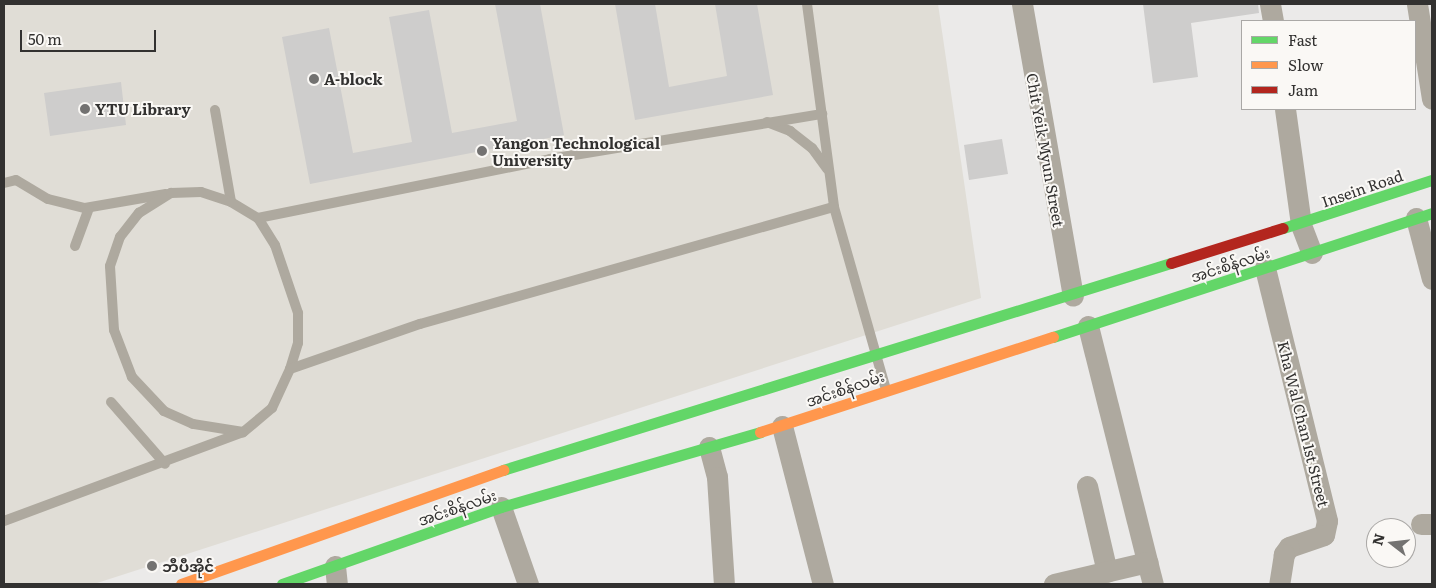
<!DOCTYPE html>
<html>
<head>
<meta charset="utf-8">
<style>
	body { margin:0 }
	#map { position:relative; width:1436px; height:588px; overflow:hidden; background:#ebeae9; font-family:Literata,"Noto Sans Myanmar",serif }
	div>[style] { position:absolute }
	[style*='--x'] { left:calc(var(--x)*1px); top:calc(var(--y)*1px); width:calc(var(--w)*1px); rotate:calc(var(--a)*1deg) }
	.built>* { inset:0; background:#e0ddd6 }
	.building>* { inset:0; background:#cecdcc }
	.lane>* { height:10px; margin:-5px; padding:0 5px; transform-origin:5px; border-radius:5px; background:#aea99f }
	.street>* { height:21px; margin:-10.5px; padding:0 10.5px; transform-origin:10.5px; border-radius:10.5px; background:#aea99f }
	.fast>* { height:11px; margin:-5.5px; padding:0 5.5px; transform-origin:5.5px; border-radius:5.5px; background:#63d668 }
	.slow>* { height:11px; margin:-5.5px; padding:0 5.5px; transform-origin:5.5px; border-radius:5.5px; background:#ff974d }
	.jam>* { height:11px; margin:-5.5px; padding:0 5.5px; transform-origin:5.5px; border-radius:5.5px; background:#b3261e }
	.dots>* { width:14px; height:14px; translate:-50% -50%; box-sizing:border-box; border:2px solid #faf8f5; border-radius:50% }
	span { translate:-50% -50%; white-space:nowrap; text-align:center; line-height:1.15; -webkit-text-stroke:4px #faf8f5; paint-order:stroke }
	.poi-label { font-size:15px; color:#323130; font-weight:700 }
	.left { translate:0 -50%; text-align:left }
	.street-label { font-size:15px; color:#323130 }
	.frame { position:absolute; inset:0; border:5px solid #323130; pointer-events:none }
	.legend { position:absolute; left:1241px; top:20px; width:175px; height:90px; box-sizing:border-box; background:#faf8f5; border:1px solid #aaa8a6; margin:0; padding:6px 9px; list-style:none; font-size:15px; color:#323130 }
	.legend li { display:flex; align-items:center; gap:10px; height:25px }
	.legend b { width:25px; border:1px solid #aaa8a6 }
	.north { position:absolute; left:1366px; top:518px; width:50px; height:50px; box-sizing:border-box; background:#faf8f5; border:1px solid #aaa8a6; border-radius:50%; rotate:286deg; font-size:14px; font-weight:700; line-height:20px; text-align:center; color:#323130 }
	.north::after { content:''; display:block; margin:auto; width:18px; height:22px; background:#737271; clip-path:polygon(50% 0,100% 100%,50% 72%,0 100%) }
	.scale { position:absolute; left:20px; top:30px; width:136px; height:22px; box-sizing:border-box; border:2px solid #323130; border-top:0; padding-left:6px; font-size:15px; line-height:18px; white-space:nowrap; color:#323130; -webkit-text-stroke:4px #faf8f5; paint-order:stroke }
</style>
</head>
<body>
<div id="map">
	<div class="built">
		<i style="clip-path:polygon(4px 4px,938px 4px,981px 298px,94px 584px,4px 584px)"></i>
	</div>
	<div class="building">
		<i style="clip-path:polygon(495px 4px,540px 4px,564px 135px,310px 184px,282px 37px,329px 28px,353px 153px,412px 142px,389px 17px,429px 10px,452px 133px,517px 121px)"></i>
		<i style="clip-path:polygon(615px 4px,655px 4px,669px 87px,727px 76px,715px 4px,757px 4px,773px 95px,635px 120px)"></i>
		<i style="clip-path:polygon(1143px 4px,1258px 4px,1259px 13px,1191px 23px,1198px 77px,1153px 83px)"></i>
		<i style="clip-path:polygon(121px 82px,126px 125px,50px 136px,44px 93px)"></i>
		<i style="clip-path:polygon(1002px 139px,1008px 174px,969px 180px,964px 145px)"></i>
	</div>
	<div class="lane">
		<i style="--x:807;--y:4;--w:205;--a:82.4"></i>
		<i style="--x:834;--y:207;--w:189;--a:74.1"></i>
		<i style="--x:215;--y:110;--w:93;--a:80.1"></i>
		<i style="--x:767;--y:122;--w:25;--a:21"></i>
		<i style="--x:790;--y:131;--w:28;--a:38"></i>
		<i style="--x:812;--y:148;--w:26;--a:54"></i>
		<i style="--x:4;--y:183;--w:12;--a:-14"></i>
		<i style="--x:16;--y:180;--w:37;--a:31"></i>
		<i style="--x:48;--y:199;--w:38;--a:14"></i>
		<i style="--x:85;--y:208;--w:82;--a:-9.8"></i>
		<i style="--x:201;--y:192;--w:32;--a:18"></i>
		<i style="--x:231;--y:202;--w:31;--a:31"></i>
		<i style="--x:258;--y:218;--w:32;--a:58"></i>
		<i style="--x:275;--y:245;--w:72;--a:71.3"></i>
		<i style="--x:298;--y:313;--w:30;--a:90"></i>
		<i style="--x:298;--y:343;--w:27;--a:107"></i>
		<i style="--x:290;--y:369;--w:43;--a:114.8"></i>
		<i style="--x:272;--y:408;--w:38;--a:140"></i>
		<i style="--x:243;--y:432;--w:51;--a:-170.9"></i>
		<i style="--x:193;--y:424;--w:32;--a:-156"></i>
		<i style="--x:164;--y:411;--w:47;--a:-133.3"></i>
		<i style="--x:132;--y:377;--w:50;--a:-111"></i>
		<i style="--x:114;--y:330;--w:64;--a:-93.6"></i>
		<i style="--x:110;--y:266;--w:31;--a:-71"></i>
		<i style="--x:120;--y:237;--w:31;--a:-52"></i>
		<i style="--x:139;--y:213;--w:38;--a:-32"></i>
		<i style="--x:171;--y:193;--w:30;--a:-2"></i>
		<i style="--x:258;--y:218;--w:298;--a:-11.4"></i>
		<i style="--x:550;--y:159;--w:276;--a:-9.4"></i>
		<i style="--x:75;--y:246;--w:40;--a:-69.8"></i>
		<i style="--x:290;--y:369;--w:138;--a:-19.1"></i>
		<i style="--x:420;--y:324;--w:430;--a:-15.8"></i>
		<i style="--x:111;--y:402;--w:82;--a:48.9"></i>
		<i style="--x:4;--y:521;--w:255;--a:-20.4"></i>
	</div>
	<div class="street">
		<i style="--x:1022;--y:4;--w:296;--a:80.1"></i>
		<i style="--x:1270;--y:4;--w:17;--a:80"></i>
		<i style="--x:1417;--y:4;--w:96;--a:81"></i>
		<i style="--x:1285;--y:109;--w:117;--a:82.1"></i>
		<i style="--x:1301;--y:225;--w:30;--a:69"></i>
		<i style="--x:1416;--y:218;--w:63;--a:75.3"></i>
		<i style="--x:1265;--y:268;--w:260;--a:76.2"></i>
		<i style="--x:1327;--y:521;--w:14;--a:102"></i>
		<i style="--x:1324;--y:535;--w:37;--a:161"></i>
		<i style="--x:1289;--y:547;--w:9;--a:126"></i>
		<i style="--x:1284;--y:554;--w:30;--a:99"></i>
		<i style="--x:1088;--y:326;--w:266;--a:75.9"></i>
		<i style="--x:782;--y:426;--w:163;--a:75.5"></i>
		<i style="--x:709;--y:447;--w:31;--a:75"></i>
		<i style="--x:717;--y:477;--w:107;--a:86.3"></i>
		<i style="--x:1087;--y:486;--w:88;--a:76.9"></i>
		<i style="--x:501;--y:507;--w:82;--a:70.7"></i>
		<i style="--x:1421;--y:524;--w:11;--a:0"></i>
		<i style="--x:335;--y:566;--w:18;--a:84"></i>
		<i style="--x:1054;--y:584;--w:96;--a:-13.3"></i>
	</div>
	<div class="fast">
		<i style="--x:1283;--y:228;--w:157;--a:-17.9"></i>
		<i style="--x:1053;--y:337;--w:399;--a:-18.1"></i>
		<i style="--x:503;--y:470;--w:699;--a:-17.22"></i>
		<i style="--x:282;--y:584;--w:232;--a:-19.4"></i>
		<i style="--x:501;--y:507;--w:270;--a:-16.1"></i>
	</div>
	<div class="slow">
		<i style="--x:760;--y:432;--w:308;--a:-18"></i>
		<i style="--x:181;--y:584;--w:342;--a:-19.5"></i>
	</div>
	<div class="jam">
		<i style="--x:1171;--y:263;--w:117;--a:-17.4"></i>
	</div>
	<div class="dots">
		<i style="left:314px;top:79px;background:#737271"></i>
		<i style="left:85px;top:109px;background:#737271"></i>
		<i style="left:482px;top:151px;background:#737271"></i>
		<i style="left:152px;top:566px;background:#737271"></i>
	</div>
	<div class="poi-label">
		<span class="left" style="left:324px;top:79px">A-block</span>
		<span class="left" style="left:95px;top:109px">YTU Library</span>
		<span class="left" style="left:492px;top:151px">Yangon Technological<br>University</span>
		<span class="left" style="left:162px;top:566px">ဘီပီအိုင်</span>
	</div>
	<div class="street-label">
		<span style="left:1046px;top:150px;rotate:80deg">Chit Yeik Myun Street</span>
		<span style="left:1362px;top:188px;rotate:-19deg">Insein Road</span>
		<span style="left:1230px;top:264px;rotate:-18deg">အင်းစိန်လမ်း</span>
		<span style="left:845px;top:388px;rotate:-19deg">အင်းစိန်လမ်း</span>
		<span style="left:1304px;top:424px;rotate:76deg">Kha Wal Chan 1st Street</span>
		<span style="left:457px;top:507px;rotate:-19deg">အင်းစိန်လမ်း</span>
	</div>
	<div class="frame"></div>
	<ul class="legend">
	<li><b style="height:6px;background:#63d668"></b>Fast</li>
	<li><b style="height:6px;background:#ff974d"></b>Slow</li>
	<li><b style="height:6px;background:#b3261e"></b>Jam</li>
	</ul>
	<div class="north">N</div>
	<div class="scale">50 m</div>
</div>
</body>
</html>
